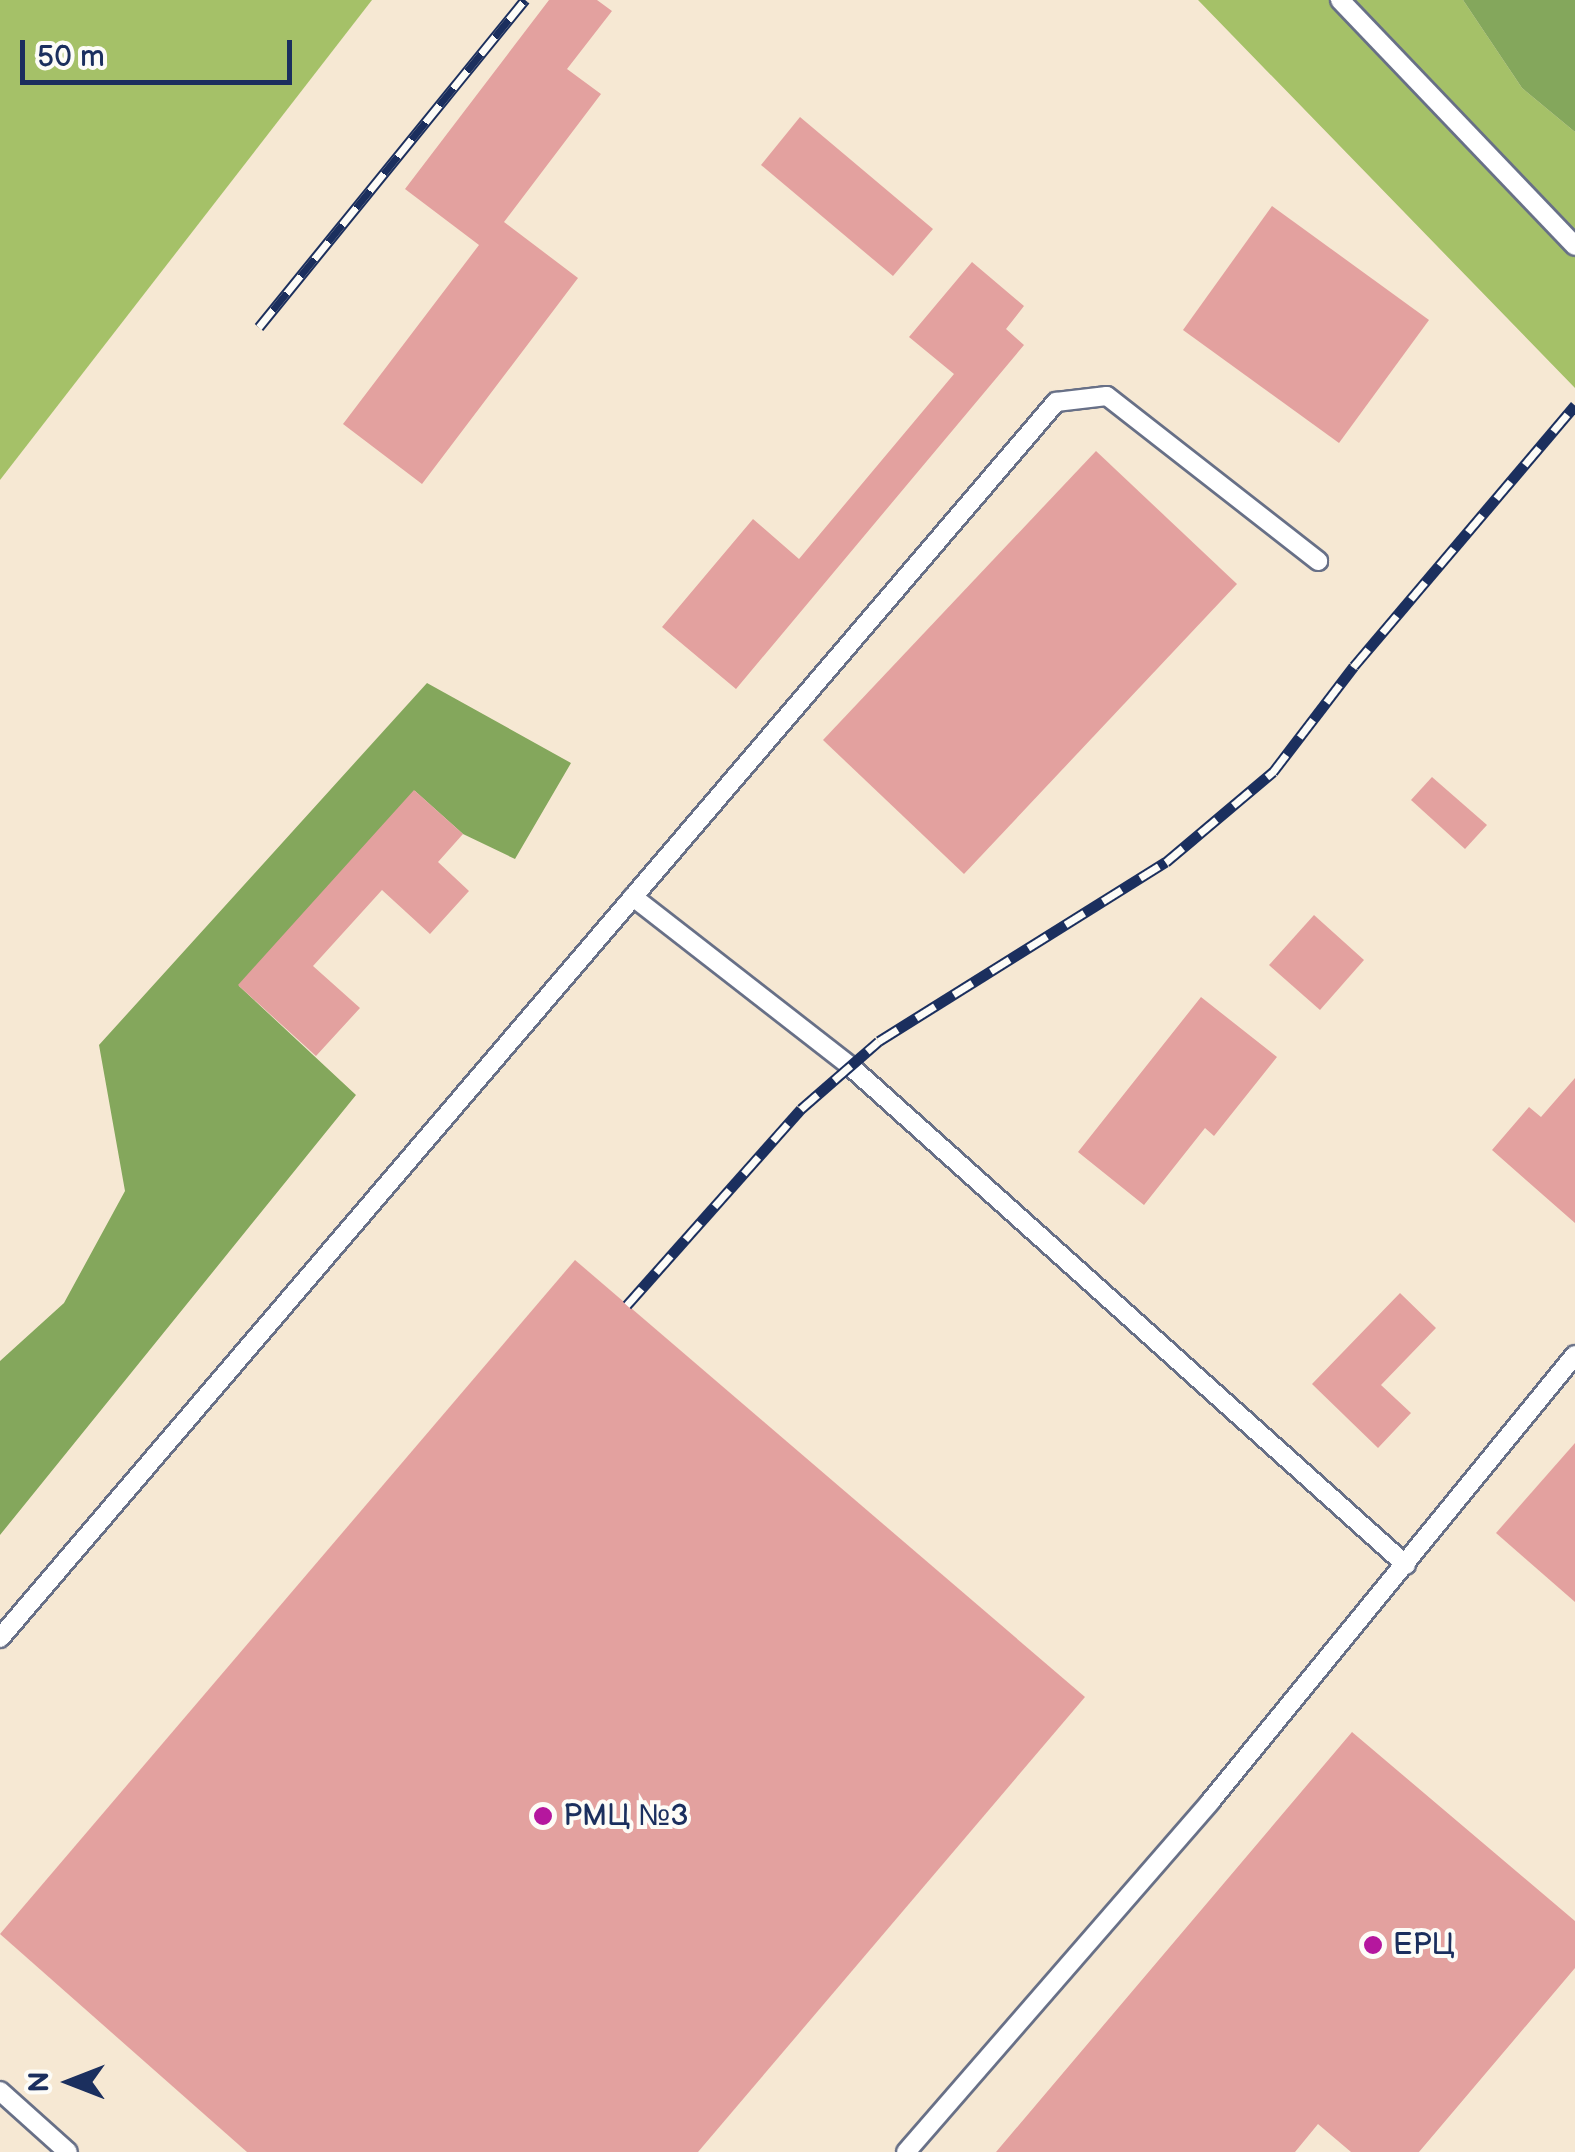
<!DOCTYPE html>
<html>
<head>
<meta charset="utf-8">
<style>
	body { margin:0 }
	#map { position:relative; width:1575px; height:2152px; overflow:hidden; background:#f6e8d3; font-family:"Balsamiq Sans",sans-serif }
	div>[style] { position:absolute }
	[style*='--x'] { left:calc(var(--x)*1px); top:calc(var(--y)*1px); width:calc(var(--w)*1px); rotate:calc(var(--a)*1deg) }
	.green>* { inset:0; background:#a5c168 }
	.forest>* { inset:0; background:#84a75c }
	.building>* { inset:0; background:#e3a19f }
	.roads { filter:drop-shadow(2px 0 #687087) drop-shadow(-2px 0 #687087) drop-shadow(0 2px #687087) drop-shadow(0 -2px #687087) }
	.lane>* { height:18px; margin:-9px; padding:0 9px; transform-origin:9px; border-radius:9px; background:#fff }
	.rail>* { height:11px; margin-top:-5.5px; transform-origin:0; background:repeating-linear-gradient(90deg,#fdfcf7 0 22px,#1b2f5e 0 44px); box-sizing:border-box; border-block:2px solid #1b2f5e }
	.dots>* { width:28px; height:28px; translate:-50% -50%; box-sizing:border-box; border:5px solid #fdfcf7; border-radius:50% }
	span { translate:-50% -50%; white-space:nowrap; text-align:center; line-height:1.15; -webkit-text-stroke:8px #fdfcf7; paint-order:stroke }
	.poi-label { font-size:30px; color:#1b2f5e }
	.left { translate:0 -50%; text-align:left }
	.north { position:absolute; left:20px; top:2032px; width:100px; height:100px; -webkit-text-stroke:8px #fdfcf7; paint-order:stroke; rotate:270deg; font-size:28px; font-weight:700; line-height:40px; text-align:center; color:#1b2f5e }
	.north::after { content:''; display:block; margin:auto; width:35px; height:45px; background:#1b2f5e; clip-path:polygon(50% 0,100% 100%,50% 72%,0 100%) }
	.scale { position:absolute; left:20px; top:40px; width:272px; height:45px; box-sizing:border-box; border:5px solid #1b2f5e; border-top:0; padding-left:12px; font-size:30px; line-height:35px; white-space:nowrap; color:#1b2f5e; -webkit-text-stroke:8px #fdfcf7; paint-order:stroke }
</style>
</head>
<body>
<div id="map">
	<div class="green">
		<i style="clip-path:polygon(0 0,372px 0,0 480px)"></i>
		<i style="clip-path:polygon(1198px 0,1463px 0,1522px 88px,1575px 132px,1575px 388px)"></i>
	</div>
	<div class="forest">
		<i style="clip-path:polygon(1463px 0,1575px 0,1575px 132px,1522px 88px)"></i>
		<i style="clip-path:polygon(427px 683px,571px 763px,515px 859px,463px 834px,415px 791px,239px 986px,356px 1095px,0 1535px,0 1361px,64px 1303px,125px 1191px,99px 1045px)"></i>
	</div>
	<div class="building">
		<i style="clip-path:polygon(549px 0,597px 0,612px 11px,567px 69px,601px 94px,504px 222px,578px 278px,422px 484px,343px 424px,479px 245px,405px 189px)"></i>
		<i style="clip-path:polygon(800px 117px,933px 229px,893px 276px,761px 165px)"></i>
		<i style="clip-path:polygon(1272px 206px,1429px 320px,1339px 443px,1183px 330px)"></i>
		<i style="clip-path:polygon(972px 262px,1024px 306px,1006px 329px,1024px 345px,736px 689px,662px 627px,753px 519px,799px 559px,954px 374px,909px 337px)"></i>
		<i style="clip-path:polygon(1096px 451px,1237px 584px,964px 874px,823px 740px)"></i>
		<i style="clip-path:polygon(1432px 777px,1487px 825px,1465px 849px,1411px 800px)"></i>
		<i style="clip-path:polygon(414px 790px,463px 834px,438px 862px,469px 891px,430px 934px,382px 890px,313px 966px,360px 1008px,316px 1056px,238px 985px)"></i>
		<i style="clip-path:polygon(1314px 915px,1364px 960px,1320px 1010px,1269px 965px)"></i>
		<i style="clip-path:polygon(1201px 997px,1277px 1057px,1214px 1136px,1205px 1128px,1144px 1205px,1078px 1152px)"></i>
		<i style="clip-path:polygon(1575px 1078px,1575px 1223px,1492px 1150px,1529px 1107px,1541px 1117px)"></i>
		<i style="clip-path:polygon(575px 1260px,1085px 1697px,698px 2152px,247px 2152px,0 1934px)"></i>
		<i style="clip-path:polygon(1400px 1293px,1436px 1328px,1381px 1385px,1411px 1413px,1378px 1448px,1312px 1384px)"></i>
		<i style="clip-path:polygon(1575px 1443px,1575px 1602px,1496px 1533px)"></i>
		<i style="clip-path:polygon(1352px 1732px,1575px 1921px,1575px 1968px,1419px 2152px,1351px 2152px,1318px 2124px,1295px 2152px,996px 2152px)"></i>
	</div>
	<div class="roads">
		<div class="lane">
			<i style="--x:1340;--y:0;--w:340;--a:46.3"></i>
			<i style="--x:633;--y:897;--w:275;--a:37.9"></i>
			<i style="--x:850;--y:1066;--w:747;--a:41.91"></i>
			<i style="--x:0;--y:1638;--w:1626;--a:-49.49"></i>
			<i style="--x:1056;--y:402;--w:51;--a:-6.7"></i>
			<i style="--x:1107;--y:396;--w:268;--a:38"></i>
			<i style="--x:0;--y:2091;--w:91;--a:41.9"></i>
			<i style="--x:906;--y:2152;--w:464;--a:-49"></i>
			<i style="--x:1210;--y:1802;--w:577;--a:-50.77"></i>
		</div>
	</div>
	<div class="rail">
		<i style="--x:259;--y:327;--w:422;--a:-50.9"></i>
		<i style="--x:627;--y:1305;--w:262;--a:-48.4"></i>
		<i style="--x:801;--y:1109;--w:103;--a:-41.1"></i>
		<i style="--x:879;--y:1041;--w:338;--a:-32"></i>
		<i style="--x:1166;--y:862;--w:140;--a:-40.1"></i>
		<i style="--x:1273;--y:772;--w:133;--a:-52.6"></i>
		<i style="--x:1354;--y:666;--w:342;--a:-49.7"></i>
	</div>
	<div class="dots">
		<i style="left:543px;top:1816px;background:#b5179e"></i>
		<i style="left:1373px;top:1945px;background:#b5179e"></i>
	</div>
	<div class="poi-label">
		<span class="left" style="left:563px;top:1816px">РМЦ №3</span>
		<span class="left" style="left:1393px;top:1945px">ЕРЦ</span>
	</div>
	<div class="north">N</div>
	<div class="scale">50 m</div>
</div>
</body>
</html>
